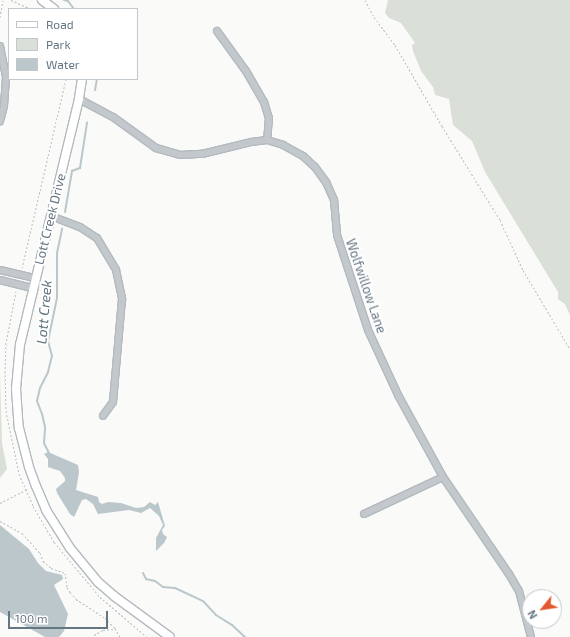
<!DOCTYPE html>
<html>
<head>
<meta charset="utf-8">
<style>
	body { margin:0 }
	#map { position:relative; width:570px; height:637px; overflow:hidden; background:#fafaf8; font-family:"Exo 2",sans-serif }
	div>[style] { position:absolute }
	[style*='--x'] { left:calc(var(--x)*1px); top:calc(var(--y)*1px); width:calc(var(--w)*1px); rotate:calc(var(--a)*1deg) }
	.green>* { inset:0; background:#dadfd7 }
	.water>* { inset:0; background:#bbc7cb }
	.stream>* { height:2px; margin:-1px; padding:0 1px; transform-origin:1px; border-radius:1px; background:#bbc7cb }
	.path>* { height:1px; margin-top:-0.5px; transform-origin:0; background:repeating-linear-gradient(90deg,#bbbfc2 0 2px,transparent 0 4px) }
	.roads { filter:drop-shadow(1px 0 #b3babf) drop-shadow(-1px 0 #b3babf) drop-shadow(0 1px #b3babf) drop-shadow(0 -1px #b3babf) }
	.street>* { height:6px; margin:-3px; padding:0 3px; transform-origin:3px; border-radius:3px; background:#c3c8cc }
	.secondary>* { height:8px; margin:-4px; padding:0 4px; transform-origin:4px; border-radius:4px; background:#fff }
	span { translate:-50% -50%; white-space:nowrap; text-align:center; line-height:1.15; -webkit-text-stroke:4px #fff; paint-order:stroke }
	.street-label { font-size:13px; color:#657683 }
	.water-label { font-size:14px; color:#60757c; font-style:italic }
	.legend { position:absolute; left:8px; top:8px; width:130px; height:72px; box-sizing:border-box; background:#fff; border:1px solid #c1c8cd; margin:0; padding:5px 7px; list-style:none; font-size:12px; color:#657683 }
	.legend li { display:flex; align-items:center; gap:8px; height:20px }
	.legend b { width:20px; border:1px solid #c1c8cd }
	.north { position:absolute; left:522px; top:589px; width:40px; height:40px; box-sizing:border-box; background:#fff; border:1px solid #c1c8cd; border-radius:50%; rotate:240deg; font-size:11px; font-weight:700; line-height:16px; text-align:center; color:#657683 }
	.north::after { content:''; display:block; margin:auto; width:14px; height:18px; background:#e4572e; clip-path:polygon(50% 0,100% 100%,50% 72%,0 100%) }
	.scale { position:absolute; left:8px; top:611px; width:100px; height:18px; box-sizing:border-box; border:2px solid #657683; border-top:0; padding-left:5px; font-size:12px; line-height:14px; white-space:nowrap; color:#657683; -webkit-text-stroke:3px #fff; paint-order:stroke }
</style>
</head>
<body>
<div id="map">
	<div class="green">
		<i style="clip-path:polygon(388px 0,570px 0,570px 315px,565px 304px,558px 299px,558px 292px,485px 172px,472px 141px,453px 125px,449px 99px,435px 95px,433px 87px,421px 71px,413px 51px,412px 45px,415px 43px,401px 23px,389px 18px,385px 13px)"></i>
		<i style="clip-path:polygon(0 373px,2px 443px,7px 469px,0 478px)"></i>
	</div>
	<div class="water">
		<i style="clip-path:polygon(48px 452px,78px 465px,79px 472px,76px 490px,98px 497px,99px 502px,102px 504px,108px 502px,121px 503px,136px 508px,144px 507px,150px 502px,155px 505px,158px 502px,165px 526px,162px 530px,163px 534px,167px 537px,164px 543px,156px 551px,156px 538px,163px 525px,159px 516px,150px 508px,141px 513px,129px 510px,98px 514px,93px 504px,86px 499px,82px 500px,74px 517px,70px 514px,57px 493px,56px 489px,65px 481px,65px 478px,60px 471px,48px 467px,48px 459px,44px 454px)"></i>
		<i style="clip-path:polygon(0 525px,29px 549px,38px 563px,46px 571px,62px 575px,63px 579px,54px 585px,68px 614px,64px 631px,59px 637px,45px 637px,0 612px)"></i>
	</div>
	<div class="stream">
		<i style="--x:64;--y:0;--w:4;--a:14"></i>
		<i style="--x:68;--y:1;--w:10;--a:53"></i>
		<i style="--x:95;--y:90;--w:11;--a:-80"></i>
		<i style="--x:65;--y:212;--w:42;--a:-80.3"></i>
		<i style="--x:72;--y:171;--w:9;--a:-21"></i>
		<i style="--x:80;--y:168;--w:46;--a:-81.2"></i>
		<i style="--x:49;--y:453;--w:11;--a:-117"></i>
		<i style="--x:44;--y:443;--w:16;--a:-86"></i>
		<i style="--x:45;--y:427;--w:13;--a:-103"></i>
		<i style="--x:42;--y:414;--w:14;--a:-111"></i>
		<i style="--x:37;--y:401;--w:13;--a:-77"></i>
		<i style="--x:40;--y:388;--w:18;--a:-63"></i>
		<i style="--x:48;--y:372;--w:16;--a:-76"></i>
		<i style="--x:52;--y:356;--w:16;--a:-105"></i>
		<i style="--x:48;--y:341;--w:44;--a:-78.2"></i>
		<i style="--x:57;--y:298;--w:45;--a:-90"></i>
		<i style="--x:57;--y:253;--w:25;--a:-78"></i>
		<i style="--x:143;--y:573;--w:7;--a:63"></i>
		<i style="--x:146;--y:579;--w:9;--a:13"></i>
		<i style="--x:155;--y:581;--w:10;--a:37"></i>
		<i style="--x:163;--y:587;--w:12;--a:5"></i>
		<i style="--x:175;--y:588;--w:31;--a:25"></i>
		<i style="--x:203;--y:601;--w:19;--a:47"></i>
		<i style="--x:216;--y:615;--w:19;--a:32"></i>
		<i style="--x:232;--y:625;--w:18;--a:43"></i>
	</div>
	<div class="path">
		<i style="--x:11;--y:0;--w:22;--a:24"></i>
		<i style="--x:365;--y:0;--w:19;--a:62"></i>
		<i style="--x:374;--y:17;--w:35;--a:53"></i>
		<i style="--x:395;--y:45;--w:94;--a:59.9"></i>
		<i style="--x:442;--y:126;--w:110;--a:58.3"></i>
		<i style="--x:500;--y:220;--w:55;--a:65.3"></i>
		<i style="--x:523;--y:270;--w:92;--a:59.3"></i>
		<i style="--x:0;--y:17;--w:17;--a:-80"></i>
		<i style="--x:22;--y:268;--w:194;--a:-76.9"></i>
		<i style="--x:16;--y:291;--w:53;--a:100.9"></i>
		<i style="--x:6;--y:343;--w:28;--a:92"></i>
		<i style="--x:5;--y:371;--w:40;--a:88.6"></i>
		<i style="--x:6;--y:411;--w:64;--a:78.3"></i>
		<i style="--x:19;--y:474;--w:35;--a:66"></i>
		<i style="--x:33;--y:506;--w:42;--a:59.7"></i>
		<i style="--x:54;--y:542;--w:72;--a:50.1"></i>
		<i style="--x:100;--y:597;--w:62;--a:40.4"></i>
		<i style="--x:0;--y:503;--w:31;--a:-27"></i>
		<i style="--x:0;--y:521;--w:25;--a:29"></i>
		<i style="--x:22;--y:533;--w:27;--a:48"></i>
		<i style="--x:40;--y:553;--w:9;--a:69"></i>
		<i style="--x:43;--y:561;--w:11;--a:41"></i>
		<i style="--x:51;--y:568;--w:15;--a:20"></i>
		<i style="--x:65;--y:573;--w:14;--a:82"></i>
		<i style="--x:67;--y:587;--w:6;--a:59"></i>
		<i style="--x:70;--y:592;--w:9;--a:49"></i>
		<i style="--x:76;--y:599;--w:35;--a:33"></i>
		<i style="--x:105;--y:618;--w:14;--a:45"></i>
		<i style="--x:115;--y:628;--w:10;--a:61"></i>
		<i style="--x:94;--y:635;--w:10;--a:-29"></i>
		<i style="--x:103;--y:630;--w:11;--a:-5"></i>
	</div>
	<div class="roads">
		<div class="street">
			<i style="--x:217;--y:31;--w:49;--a:54.1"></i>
			<i style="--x:246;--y:71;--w:36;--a:60"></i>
			<i style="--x:264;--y:102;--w:17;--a:73"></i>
			<i style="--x:269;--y:118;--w:22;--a:95"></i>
			<i style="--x:0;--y:46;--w:32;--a:79"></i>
			<i style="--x:6;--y:77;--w:29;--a:94"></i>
			<i style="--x:4;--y:106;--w:16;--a:105"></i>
			<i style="--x:79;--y:99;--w:38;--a:28"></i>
			<i style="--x:113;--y:117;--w:53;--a:35.8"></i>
			<i style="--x:156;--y:148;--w:25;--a:16"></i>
			<i style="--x:180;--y:155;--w:22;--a:-3"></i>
			<i style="--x:202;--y:154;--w:50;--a:-13.8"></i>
			<i style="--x:251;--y:142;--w:16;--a:-7"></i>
			<i style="--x:267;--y:140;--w:17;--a:17"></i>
			<i style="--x:283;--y:145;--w:23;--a:29"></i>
			<i style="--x:303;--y:156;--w:16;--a:43"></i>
			<i style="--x:315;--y:167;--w:19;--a:54"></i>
			<i style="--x:326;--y:182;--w:20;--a:66"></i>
			<i style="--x:334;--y:200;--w:35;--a:85"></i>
			<i style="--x:337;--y:235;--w:100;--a:71.9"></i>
			<i style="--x:368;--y:330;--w:72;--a:65.2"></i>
			<i style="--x:398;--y:395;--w:94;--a:61.2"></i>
			<i style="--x:443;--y:477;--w:117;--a:55.8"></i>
			<i style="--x:509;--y:574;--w:20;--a:60"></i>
			<i style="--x:519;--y:591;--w:48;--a:75.4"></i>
			<i style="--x:51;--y:216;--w:31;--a:21"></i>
			<i style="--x:80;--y:227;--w:20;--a:33"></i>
			<i style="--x:97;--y:238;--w:37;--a:59"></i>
			<i style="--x:116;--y:270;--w:30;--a:78"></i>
			<i style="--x:122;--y:299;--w:103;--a:95"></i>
			<i style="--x:113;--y:402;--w:17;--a:126"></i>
			<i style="--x:0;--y:270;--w:37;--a:13"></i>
			<i style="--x:0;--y:280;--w:34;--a:14"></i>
			<i style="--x:364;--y:514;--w:87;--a:-25.1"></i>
		</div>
		<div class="secondary">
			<i style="--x:42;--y:0;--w:15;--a:37"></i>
			<i style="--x:82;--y:79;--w:20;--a:99"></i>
			<i style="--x:79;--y:99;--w:252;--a:103.5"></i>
			<i style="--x:20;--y:344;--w:45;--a:95.1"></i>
			<i style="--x:16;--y:389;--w:39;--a:86"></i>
			<i style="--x:19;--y:428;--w:40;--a:75.6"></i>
			<i style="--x:29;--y:467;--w:20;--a:70"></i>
			<i style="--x:36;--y:486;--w:26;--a:67"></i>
			<i style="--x:46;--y:510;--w:45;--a:57.7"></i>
			<i style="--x:70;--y:548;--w:44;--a:50.5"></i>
			<i style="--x:98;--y:582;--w:21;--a:41"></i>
			<i style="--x:114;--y:596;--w:69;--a:36.2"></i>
		</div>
	</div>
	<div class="street-label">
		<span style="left:50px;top:219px;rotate:-76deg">Lott Creek Drive</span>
		<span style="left:366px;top:286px;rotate:71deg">Wolfwillow Lane</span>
	</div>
	<div class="water-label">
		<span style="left:44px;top:312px;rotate:-85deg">Lott Creek</span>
	</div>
	<ul class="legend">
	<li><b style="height:5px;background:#fff"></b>Road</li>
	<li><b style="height:11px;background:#dadfd7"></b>Park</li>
	<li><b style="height:11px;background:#bbc7cb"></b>Water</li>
	</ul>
	<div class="north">N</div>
	<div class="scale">100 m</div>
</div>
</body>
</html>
